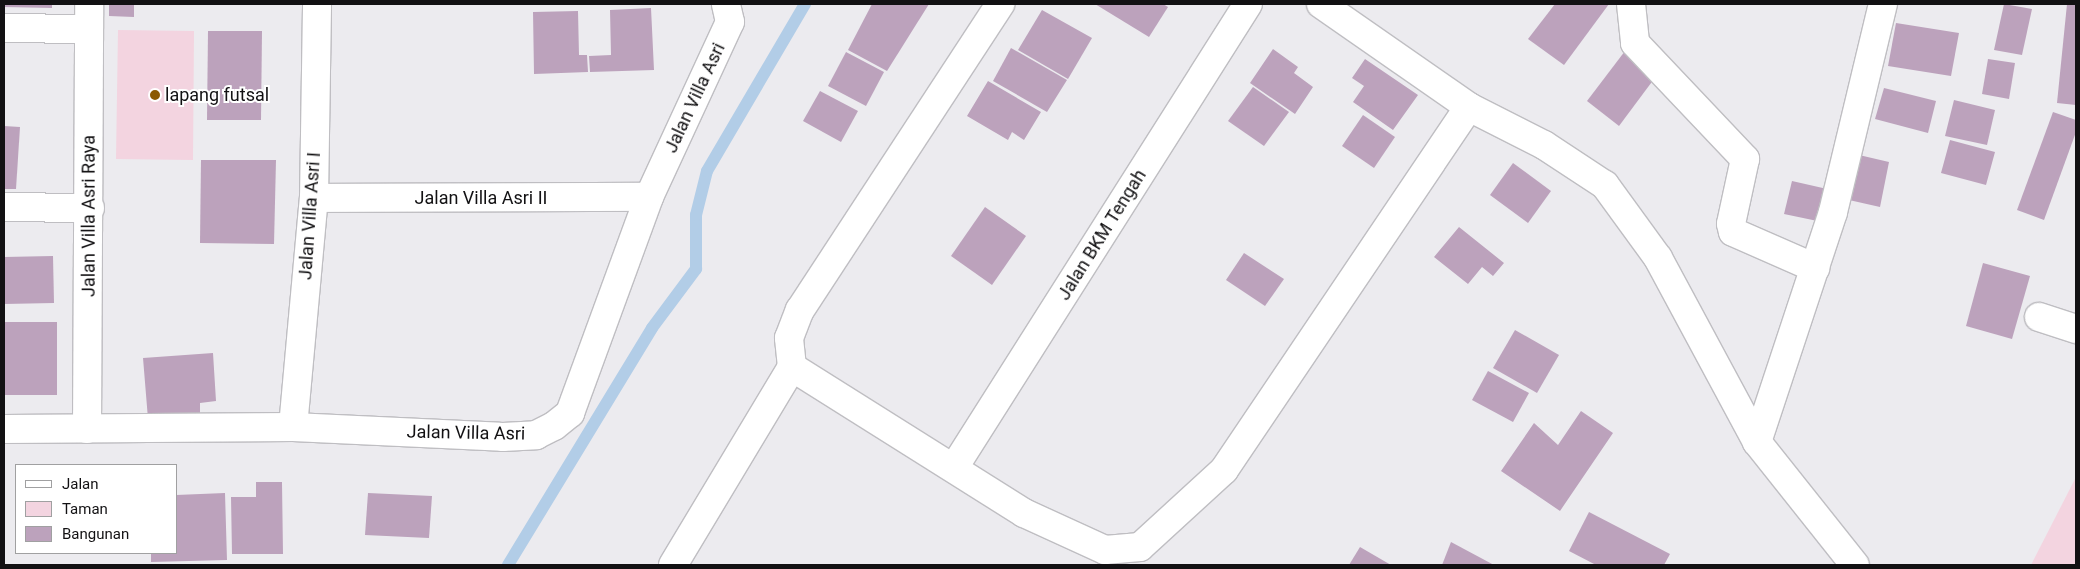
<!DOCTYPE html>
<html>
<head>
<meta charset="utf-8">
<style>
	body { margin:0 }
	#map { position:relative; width:2080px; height:569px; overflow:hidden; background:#ecebef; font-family:Roboto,sans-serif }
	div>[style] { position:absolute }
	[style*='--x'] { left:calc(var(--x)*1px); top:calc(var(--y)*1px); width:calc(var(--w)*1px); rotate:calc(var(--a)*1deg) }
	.green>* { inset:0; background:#f3d4e0 }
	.stream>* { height:12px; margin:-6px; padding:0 6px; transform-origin:6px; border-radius:6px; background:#b2cde7 }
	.building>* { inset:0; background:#bca2bc }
	.roads { filter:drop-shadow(1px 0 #bfbec2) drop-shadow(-1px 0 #bfbec2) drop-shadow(0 1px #bfbec2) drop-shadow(0 -1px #bfbec2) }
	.minor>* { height:28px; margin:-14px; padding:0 14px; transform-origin:14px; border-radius:14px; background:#fff }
	.dots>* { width:14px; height:14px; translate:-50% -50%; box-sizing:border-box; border:2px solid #fff; border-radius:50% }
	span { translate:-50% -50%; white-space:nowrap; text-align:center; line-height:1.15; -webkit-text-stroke:4px #fff; paint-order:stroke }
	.poi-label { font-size:18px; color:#121113 }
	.left { translate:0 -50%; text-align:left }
	.street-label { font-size:18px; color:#121113 }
	.frame { position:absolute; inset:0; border:5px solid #121113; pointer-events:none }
	.legend { position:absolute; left:15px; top:464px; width:162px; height:90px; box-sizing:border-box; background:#fff; border:1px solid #a0a0a1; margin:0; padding:6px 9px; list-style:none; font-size:15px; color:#121113 }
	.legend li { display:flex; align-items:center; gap:10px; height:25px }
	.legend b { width:25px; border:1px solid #a0a0a1 }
</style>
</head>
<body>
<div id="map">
	<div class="green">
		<i style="clip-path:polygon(118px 30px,194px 31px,193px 160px,116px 159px)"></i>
		<i style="clip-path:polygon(2076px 477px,2076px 565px,2031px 565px)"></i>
	</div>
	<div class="stream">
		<i style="--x:508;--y:565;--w:277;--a:-58.7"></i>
		<i style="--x:652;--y:328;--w:74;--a:-53.3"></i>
		<i style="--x:696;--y:269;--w:54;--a:-90"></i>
		<i style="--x:696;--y:215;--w:45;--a:-76"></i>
		<i style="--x:707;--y:171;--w:194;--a:-59.6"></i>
	</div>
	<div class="building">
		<i style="clip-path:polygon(4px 4px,52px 4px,52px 8px,4px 7px)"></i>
		<i style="clip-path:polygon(109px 4px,134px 4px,134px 17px,109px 16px)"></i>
		<i style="clip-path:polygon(872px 4px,929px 4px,887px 71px,848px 50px)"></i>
		<i style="clip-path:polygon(1095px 4px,1163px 4px,1168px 7px,1149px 37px)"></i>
		<i style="clip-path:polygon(1555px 4px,1609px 4px,1564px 65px,1528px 39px)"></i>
		<i style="clip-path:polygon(2004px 4px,2032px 9px,2022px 55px,1994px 50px)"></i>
		<i style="clip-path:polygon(2067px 4px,2076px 4px,2076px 105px,2057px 103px)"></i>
		<i style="clip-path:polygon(651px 8px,654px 70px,590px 72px,589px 56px,611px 55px,610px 10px)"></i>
		<i style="clip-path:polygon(1042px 10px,1092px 38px,1068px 79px,1018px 50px)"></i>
		<i style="clip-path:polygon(578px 11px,579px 55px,587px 55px,588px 72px,534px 74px,533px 12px)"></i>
		<i style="clip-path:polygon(1896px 23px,1959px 33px,1951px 76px,1888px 66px)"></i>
		<i style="clip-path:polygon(208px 31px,262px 31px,261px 120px,207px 120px)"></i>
		<i style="clip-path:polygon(1011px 48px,1067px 80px,1047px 112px,993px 81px)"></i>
		<i style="clip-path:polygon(1273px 49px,1298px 67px,1294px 73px,1313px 87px,1295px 114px,1250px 83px)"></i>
		<i style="clip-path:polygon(1625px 51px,1657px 75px,1619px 126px,1587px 101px)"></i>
		<i style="clip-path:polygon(846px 52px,884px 72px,866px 106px,828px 86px)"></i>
		<i style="clip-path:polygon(1365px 59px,1418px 95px,1393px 130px,1353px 102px,1364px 86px,1352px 78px)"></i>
		<i style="clip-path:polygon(1988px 59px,2015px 63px,2009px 99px,1982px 94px)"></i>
		<i style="clip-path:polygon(988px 81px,1041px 112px,1024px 140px,1012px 132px,1008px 140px,967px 116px)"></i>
		<i style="clip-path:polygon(1253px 87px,1289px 112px,1264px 146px,1228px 121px)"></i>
		<i style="clip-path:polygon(1884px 88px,1936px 101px,1928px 133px,1875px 119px)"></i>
		<i style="clip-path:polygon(820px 91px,858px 111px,841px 142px,803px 121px)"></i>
		<i style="clip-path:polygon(1954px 100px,1995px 110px,1987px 145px,1945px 136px)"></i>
		<i style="clip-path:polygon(2053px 112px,2076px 120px,2076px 132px,2044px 220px,2017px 210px)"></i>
		<i style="clip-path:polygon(1363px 115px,1395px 137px,1374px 168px,1342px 146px)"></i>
		<i style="clip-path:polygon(4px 126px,20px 127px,16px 189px,4px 189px)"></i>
		<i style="clip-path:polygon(1950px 140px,1995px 152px,1986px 185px,1941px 173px)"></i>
		<i style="clip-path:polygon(1859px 155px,1889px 162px,1880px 207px,1849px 200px)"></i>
		<i style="clip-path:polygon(201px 160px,276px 160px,274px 244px,200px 243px)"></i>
		<i style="clip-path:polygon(1513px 163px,1551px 191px,1528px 223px,1490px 195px)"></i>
		<i style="clip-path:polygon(1792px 181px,1836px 191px,1827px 223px,1784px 214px)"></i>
		<i style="clip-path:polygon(985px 207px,1026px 236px,992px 285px,951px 256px)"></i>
		<i style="clip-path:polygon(1459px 227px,1504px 263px,1493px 276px,1482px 267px,1468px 284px,1434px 257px)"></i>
		<i style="clip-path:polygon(1244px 253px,1284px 279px,1265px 306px,1226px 280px)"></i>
		<i style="clip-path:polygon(53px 256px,54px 303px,4px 304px,4px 257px)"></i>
		<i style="clip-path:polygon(1983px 263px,2030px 276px,2012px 339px,1966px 326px)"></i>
		<i style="clip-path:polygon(4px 322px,57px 322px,57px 395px,4px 395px)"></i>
		<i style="clip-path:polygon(1515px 330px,1559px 355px,1537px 393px,1493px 368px)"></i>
		<i style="clip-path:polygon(213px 353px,216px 401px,200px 403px,200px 415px,148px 419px,143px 358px)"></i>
		<i style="clip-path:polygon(1488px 371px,1529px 393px,1513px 422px,1472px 400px)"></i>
		<i style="clip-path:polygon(1581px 411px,1613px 433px,1560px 511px,1501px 471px,1534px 423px,1558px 445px)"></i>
		<i style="clip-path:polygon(256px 482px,282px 482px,283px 554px,232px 554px,231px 497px,256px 497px)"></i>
		<i style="clip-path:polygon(225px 493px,227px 560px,151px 562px,151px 553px,176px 553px,176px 495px)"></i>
		<i style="clip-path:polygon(368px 493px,432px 496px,429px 538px,365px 535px)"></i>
		<i style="clip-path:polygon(1589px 512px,1670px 554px,1664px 565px,1596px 565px,1569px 551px)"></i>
		<i style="clip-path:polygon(1451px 542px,1494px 565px,1442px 565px)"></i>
		<i style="clip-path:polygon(1360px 547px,1391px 565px,1349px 565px)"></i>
	</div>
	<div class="roads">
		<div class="minor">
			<i style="--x:1321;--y:4;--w:180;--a:34.8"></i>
			<i style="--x:1469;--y:107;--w:84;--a:26.9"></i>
			<i style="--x:1544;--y:145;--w:73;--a:33.3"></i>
			<i style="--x:1605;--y:185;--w:90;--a:54"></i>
			<i style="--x:1658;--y:258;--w:209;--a:61.7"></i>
			<i style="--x:1757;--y:442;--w:157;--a:51.5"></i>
			<i style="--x:1631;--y:4;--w:39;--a:84"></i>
			<i style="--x:1635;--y:43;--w:160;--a:46.5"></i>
			<i style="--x:1745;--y:159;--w:66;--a:102.2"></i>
			<i style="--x:1731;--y:224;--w:8;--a:76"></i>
			<i style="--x:1733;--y:232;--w:90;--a:23.7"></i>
			<i style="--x:4;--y:28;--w:85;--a:0.7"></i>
			<i style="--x:314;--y:198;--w:335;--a:-0.2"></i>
			<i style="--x:4;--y:207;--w:86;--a:0.7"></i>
			<i style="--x:2039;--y:317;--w:39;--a:18"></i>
			<i style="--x:792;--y:367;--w:274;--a:32.2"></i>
			<i style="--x:1024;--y:513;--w:89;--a:24.6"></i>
			<i style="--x:1105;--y:550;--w:35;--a:-5"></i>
			<i style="--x:1140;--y:547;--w:114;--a:-42.5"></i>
			<i style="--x:1224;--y:470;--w:438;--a:-56"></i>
			<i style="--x:293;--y:427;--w:230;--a:-84.8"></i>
			<i style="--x:314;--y:198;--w:194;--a:-89.1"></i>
			<i style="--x:4;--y:429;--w:289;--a:-0.4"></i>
			<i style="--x:293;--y:427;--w:210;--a:2.7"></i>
			<i style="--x:503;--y:437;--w:33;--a:-3"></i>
			<i style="--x:536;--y:435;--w:20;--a:-27"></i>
			<i style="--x:554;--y:426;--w:21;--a:-39"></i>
			<i style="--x:570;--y:413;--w:230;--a:-69.9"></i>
			<i style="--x:649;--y:197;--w:193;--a:-65.2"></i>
			<i style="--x:730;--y:22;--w:18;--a:-103"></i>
			<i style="--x:87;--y:429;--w:425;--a:-89.7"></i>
			<i style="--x:1757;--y:442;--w:242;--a:-71.7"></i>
			<i style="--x:1833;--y:212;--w:214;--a:-76.5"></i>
			<i style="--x:955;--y:466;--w:547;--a:-57.62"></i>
			<i style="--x:673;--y:565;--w:231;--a:-59"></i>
			<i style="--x:792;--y:367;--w:29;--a:-96"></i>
			<i style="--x:789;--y:338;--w:30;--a:-69"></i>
			<i style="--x:800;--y:310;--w:366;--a:-56.8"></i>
		</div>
	</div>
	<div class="dots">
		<i style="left:155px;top:95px;background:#8b5a02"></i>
	</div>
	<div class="poi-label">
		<span class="left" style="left:165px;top:95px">lapang futsal</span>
	</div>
	<div class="street-label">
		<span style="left:695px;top:98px;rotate:-65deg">Jalan Villa Asri</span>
		<span style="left:481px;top:198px">Jalan Villa Asri II</span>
		<span style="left:89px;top:216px;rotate:-90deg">Jalan Villa Asri Raya</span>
		<span style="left:310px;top:216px;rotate:-86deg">Jalan Villa Asri I</span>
		<span style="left:1102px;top:235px;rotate:-58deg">Jalan BKM Tengah</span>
		<span style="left:466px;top:433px;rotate:1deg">Jalan Villa Asri</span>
	</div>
	<div class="frame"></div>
	<ul class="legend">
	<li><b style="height:6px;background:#fff"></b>Jalan</li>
	<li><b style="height:14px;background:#f3d4e0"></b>Taman</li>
	<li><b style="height:14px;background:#bca2bc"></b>Bangunan</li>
	</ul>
</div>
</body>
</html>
